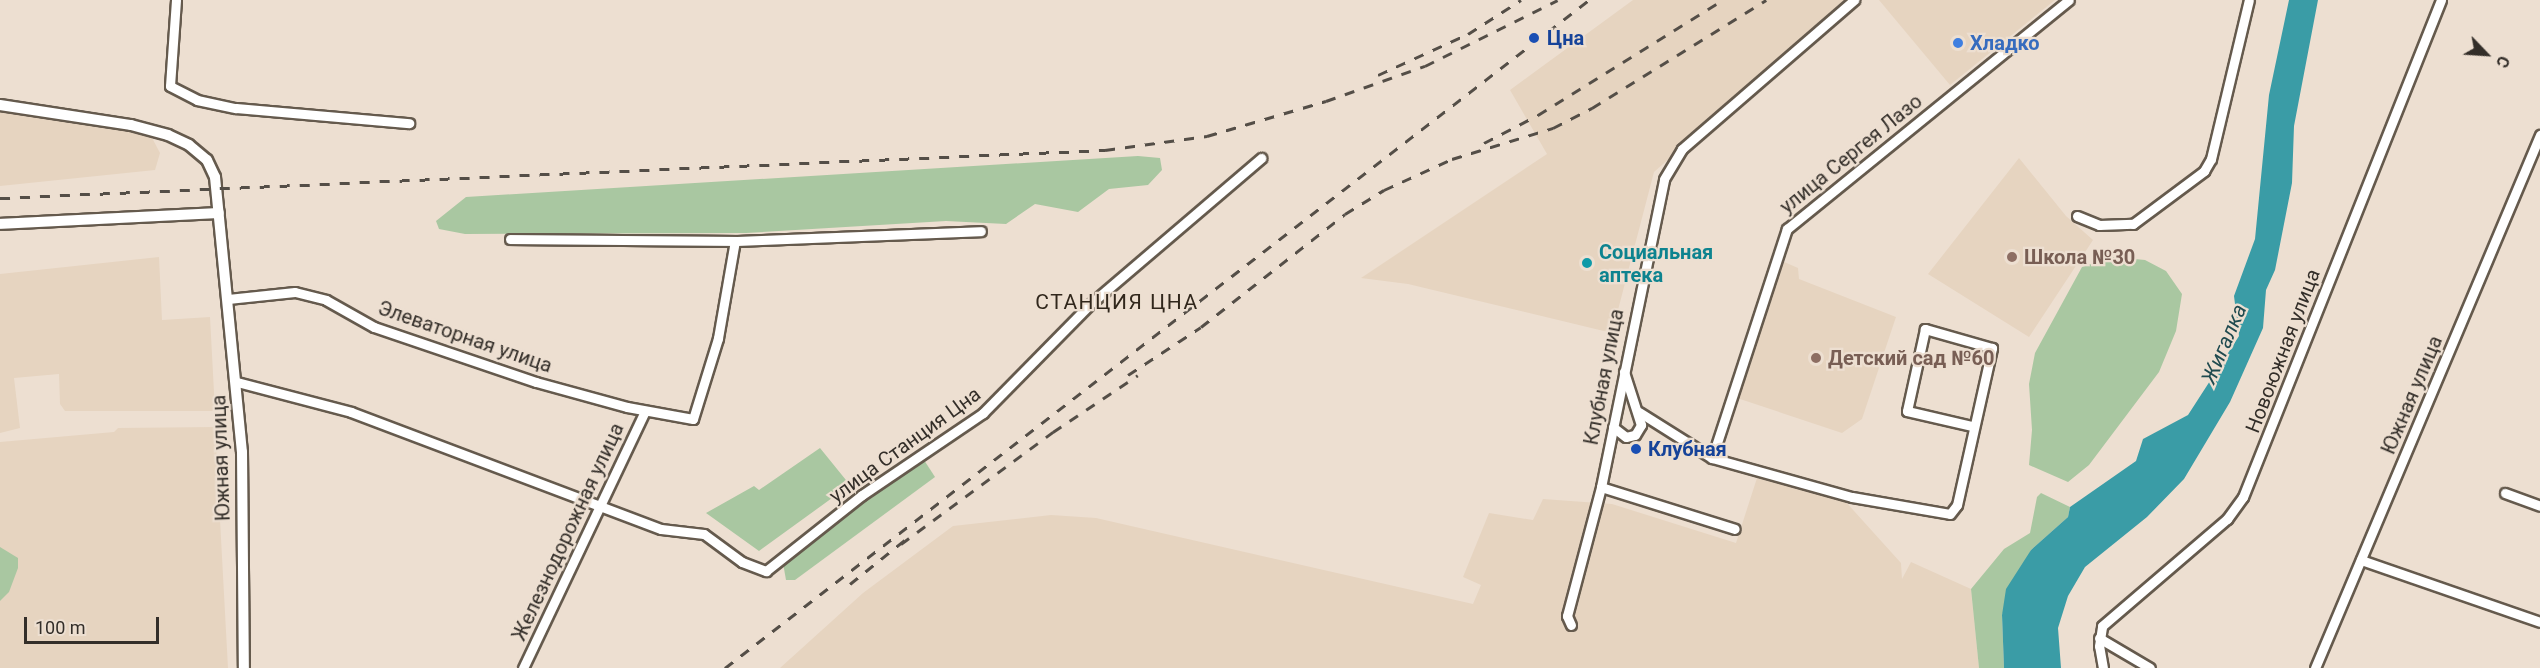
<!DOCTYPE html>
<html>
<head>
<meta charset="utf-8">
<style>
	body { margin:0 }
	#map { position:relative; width:2540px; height:668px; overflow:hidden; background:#eddfd1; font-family:Roboto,sans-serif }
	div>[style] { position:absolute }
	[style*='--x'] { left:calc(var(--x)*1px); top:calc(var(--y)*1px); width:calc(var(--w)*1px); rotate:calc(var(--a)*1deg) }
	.built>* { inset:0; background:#e6d4c0 }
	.green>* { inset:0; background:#a9c7a1 }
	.water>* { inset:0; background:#3a9ca6 }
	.roads { filter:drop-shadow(2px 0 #655a4d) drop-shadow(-2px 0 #655a4d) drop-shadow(0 2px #655a4d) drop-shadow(0 -2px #655a4d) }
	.minor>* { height:9px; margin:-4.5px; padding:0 4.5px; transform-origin:4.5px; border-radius:4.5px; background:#fff }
	.tertiary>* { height:10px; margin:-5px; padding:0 5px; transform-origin:5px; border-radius:5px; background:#fff }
	.rail>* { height:3px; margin-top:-1.5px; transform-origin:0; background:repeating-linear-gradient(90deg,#544e47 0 10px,transparent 0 20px) }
	.dots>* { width:16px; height:16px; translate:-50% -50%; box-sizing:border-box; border:3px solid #eddfd1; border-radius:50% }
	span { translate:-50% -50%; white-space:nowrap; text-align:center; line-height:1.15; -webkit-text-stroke:4.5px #eddfd1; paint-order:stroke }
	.transit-label { font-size:20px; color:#164399; font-weight:700 }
	.left { translate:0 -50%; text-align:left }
	.shop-label { font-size:20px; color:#366cbe; font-weight:700 }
	.street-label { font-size:20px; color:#332e29 }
	.culture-label { font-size:20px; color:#0d838f; font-weight:700 }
	.education-label { font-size:20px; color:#785e54; font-weight:700 }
	.neighbourhood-label { font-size:21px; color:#31271c; letter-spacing:1.5px }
	.water-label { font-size:21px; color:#1f4a4f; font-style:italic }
	.north { position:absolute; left:2456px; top:24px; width:60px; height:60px; -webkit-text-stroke:4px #eddfd1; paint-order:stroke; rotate:115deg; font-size:16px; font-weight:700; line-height:24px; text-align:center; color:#332e29 }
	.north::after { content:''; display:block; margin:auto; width:21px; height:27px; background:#332e29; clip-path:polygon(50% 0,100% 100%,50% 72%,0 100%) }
	.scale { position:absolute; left:24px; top:617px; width:135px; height:27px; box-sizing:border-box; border:3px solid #332e29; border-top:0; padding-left:8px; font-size:18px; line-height:21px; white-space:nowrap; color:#332e29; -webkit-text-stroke:4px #eddfd1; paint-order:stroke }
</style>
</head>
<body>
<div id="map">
	<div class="built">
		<i style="clip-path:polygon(1633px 0,1849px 0,1654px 172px,1612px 333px,1408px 284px,1361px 278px,1547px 154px,1510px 90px)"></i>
		<i style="clip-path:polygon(1879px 0,2055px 0,1950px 85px)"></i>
		<i style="clip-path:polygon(0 112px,150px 134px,160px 153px,155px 170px,0 186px)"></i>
		<i style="clip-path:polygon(2019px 158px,2066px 216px,2093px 240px,2029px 337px,1928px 274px)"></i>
		<i style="clip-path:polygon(159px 257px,162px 320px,210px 317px,215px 411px,65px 411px,60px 404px,59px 374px,14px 378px,20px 428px,0 433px,0 274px)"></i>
		<i style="clip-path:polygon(1782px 261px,1798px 268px,1799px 279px,1896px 317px,1862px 419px,1842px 433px,1737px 398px)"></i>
		<i style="clip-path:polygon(215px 427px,228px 668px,0 668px,0 442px,114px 432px,118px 428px)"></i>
		<i style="clip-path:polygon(1757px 478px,1845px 501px,1901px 563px,1902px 579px,1911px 562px,1971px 589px,1979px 668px,780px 668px,863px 593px,953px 526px,1051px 515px,1096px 518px,1473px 604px,1481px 585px,1463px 577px,1489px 513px,1533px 520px,1543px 499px,1612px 504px,1736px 543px)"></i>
	</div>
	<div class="green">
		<i style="clip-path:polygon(1138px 156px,1160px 158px,1162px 170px,1148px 185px,1109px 189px,1078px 212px,1035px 204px,1006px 224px,946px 221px,746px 233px,465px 234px,439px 229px,436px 221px,466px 197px)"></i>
		<i style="clip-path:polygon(2114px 257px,2145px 260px,2166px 271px,2182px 294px,2176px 331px,2159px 372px,2089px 465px,2068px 482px,2029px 465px,2032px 430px,2029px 384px,2035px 353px,2082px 267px)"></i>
		<i style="clip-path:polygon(820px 448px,850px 485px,759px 551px,706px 513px,754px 486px,759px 490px)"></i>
		<i style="clip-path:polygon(924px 460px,935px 477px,795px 580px,786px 580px,783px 563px,863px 498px)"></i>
		<i style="clip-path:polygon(2041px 493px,2070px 507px,2068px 517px,2031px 550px,2002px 615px,2004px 668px,1979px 668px,1971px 589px,2004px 549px,2030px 533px,2037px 497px)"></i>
		<i style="clip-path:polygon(0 547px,18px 558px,18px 568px,9px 592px,0 601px)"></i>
	</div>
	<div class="water">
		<i style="clip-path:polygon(2289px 0,2318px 0,2294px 126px,2292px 183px,2275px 270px,2266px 290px,2263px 328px,2230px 402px,2184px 479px,2147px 517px,2085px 567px,2068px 596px,2058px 628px,2061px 668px,2004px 668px,2002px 615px,2006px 589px,2031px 550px,2068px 517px,2070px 507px,2136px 461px,2143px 439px,2188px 415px,2239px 336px,2234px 296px,2255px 239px,2269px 95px)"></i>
	</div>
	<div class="roads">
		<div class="minor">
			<i style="--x:176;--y:0;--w:86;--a:94"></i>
			<i style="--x:170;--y:86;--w:30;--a:27"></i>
			<i style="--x:197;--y:100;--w:40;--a:12"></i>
			<i style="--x:236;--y:108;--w:174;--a:5"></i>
			<i style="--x:2077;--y:216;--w:24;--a:22"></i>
			<i style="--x:2099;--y:225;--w:34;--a:-2"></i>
			<i style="--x:2133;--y:224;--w:89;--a:-36.7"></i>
			<i style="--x:2204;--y:171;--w:14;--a:-60"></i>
			<i style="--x:2211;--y:159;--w:163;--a:-76.6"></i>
			<i style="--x:735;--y:241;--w:246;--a:-2.3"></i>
			<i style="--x:228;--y:299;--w:67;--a:-6"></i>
			<i style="--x:295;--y:292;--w:32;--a:14"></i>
			<i style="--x:326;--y:300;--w:55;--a:29.4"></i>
			<i style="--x:374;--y:327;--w:171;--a:18.8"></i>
			<i style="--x:536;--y:382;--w:94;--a:15.4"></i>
			<i style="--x:627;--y:407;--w:67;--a:10.3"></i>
			<i style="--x:693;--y:419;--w:85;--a:-72.8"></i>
			<i style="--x:718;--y:338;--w:98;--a:-80.1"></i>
			<i style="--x:735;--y:241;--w:225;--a:-179.5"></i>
			<i style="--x:237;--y:382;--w:118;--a:14.7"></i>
			<i style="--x:351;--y:412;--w:331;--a:20.7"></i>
			<i style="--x:661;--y:529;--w:43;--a:6.6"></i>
			<i style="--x:704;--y:534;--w:47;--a:36.4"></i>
			<i style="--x:742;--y:562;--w:26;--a:21"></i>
			<i style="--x:766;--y:571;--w:122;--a:-38.4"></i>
			<i style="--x:862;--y:495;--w:146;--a:-34.1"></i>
			<i style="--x:983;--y:413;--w:150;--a:-45.5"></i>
			<i style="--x:1088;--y:306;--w:228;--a:-40.5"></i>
			<i style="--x:1639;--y:412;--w:86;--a:32.2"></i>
			<i style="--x:1712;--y:458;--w:145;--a:15.6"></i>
			<i style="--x:1852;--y:497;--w:99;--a:9.8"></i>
			<i style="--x:1950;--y:514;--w:11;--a:-52"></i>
			<i style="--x:1957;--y:505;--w:161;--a:-77.4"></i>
			<i style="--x:1992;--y:348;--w:70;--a:-164.2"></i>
			<i style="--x:1925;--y:329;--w:84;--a:102.4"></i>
			<i style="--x:1907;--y:411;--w:67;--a:13"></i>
			<i style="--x:1613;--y:427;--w:16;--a:38"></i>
			<i style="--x:1626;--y:437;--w:9;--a:-13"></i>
			<i style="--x:1635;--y:435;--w:12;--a:-59"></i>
			<i style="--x:1641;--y:425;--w:56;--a:-107.8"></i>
			<i style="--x:1712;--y:458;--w:241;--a:-71.9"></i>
			<i style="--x:1787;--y:229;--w:363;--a:-39.1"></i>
			<i style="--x:1601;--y:487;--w:140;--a:17.4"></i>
			<i style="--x:2505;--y:493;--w:37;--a:20"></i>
			<i style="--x:2361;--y:560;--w:189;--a:19.1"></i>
			<i style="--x:1571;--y:625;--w:10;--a:-114"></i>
			<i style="--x:1567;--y:616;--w:133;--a:-75.2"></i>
			<i style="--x:1601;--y:487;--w:314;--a:-78.4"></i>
			<i style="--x:1664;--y:179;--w:35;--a:-59"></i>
			<i style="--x:1682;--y:149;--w:228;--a:-40.9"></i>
			<i style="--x:2099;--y:638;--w:59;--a:30.5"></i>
			<i style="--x:523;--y:668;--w:284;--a:-64.6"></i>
			<i style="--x:2103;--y:668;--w:22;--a:-100"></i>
			<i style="--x:2099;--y:646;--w:20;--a:-81"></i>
			<i style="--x:2102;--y:626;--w:165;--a:-40.6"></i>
			<i style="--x:2227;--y:519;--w:27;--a:-54"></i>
			<i style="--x:2243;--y:497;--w:535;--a:-68.28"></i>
			<i style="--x:2315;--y:668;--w:579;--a:-67.11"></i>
		</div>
		<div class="tertiary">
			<i style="--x:0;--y:105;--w:133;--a:8.7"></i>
			<i style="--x:131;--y:125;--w:38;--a:15"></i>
			<i style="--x:168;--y:135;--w:23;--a:25"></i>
			<i style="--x:189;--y:145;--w:23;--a:40"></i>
			<i style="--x:207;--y:160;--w:19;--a:65"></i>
			<i style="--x:215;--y:177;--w:276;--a:84.4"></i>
			<i style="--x:242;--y:452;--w:216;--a:89.5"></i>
			<i style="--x:0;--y:224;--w:219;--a:-2.9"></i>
		</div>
	</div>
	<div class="rail">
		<i style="--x:1378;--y:75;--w:99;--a:-24.5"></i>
		<i style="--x:1468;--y:34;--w:63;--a:-32.7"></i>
		<i style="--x:1484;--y:143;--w:61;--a:-27.4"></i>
		<i style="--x:1538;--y:115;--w:218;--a:-31.9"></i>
		<i style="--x:0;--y:198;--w:1106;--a:-2.49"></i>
		<i style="--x:1105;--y:150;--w:103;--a:-7.8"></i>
		<i style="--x:1207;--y:136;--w:124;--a:-16.4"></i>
		<i style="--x:1326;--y:101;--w:105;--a:-19.5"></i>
		<i style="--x:1425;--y:66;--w:148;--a:-26.4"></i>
		<i style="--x:1128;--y:375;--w:87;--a:-33.3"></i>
		<i style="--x:1201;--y:327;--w:183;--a:-38.1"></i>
		<i style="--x:1345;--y:214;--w:46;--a:-31.6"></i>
		<i style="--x:1384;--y:190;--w:75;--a:-24.5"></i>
		<i style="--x:1452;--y:159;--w:106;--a:-17.1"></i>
		<i style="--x:1553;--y:128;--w:44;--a:-27.1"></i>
		<i style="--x:1592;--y:108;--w:205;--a:-31.8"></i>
		<i style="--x:901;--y:544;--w:189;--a:-36.4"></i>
		<i style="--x:1053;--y:432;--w:102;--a:-33.8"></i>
		<i style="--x:850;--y:584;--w:72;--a:-38.8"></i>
		<i style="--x:725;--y:668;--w:1092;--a:-37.71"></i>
	</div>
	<div class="dots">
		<i style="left:1534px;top:38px;background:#1a4fb4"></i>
		<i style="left:1958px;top:43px;background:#3f7fe0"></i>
		<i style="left:2012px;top:257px;background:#8d6e63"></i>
		<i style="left:1587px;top:263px;background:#0f9aa8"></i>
		<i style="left:1816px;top:358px;background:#8d6e63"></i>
		<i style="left:1636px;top:449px;background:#1a4fb4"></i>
	</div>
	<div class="transit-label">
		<span class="left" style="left:1547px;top:38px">Цна</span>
		<span class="left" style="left:1648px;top:449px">Клубная</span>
	</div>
	<div class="shop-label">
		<span class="left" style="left:1970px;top:43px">Хладко</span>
	</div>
	<div class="street-label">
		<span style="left:1851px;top:154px;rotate:-39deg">улица Сергея Лазо</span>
		<span style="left:465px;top:337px;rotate:19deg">Элеваторная улица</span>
		<span style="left:2283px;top:351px;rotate:-69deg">Новоюжная улица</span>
		<span style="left:1604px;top:377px;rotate:-79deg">Клубная улица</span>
		<span style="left:2412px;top:395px;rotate:-67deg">Южная улица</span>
		<span style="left:905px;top:445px;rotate:-36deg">улица Станция Цна</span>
		<span style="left:221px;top:458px;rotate:-92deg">Южная улица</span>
		<span style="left:568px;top:532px;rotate:-65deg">Железнодорожная улица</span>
	</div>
	<div class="culture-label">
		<span class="left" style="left:1599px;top:264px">Социальная<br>аптека</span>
	</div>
	<div class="education-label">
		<span class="left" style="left:2024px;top:257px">Школа №30</span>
		<span class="left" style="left:1828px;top:358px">Детский сад №60</span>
	</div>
	<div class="neighbourhood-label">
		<span style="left:1117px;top:302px">СТАНЦИЯ ЦНА</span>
	</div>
	<div class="water-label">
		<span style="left:2224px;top:344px;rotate:-67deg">Жигалка</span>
	</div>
	<div class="north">С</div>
	<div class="scale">100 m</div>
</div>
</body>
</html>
